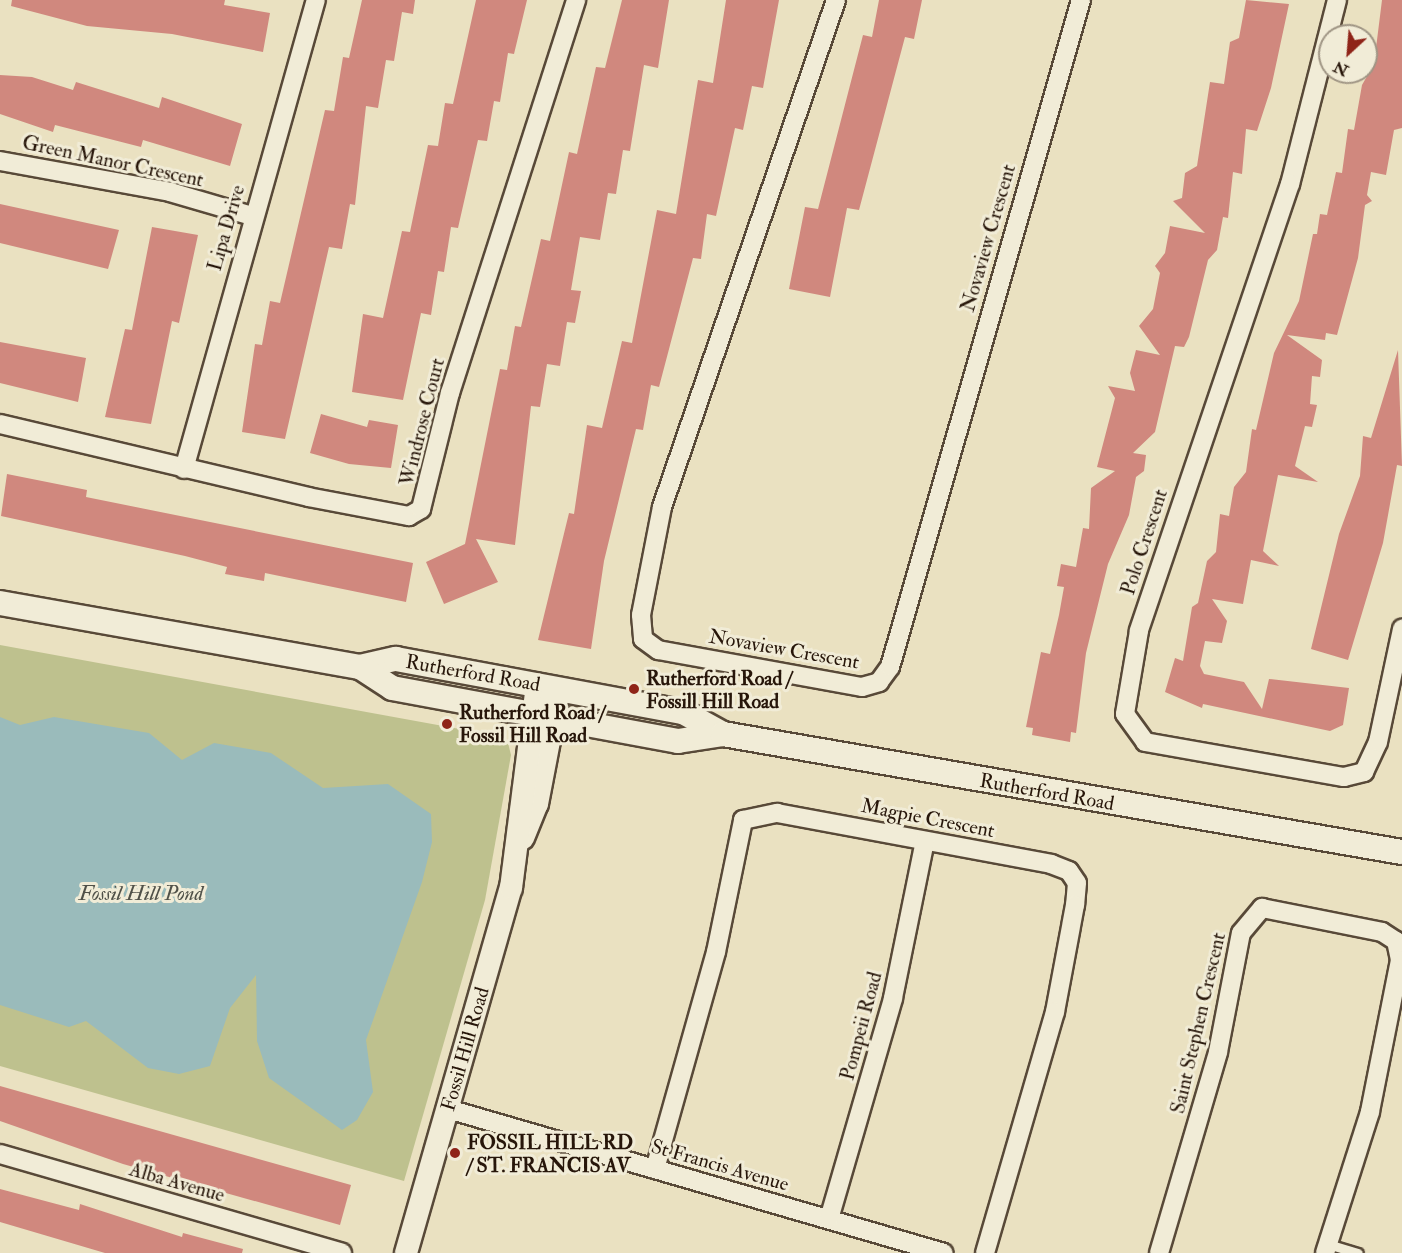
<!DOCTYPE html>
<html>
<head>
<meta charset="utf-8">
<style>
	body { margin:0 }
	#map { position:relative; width:1402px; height:1253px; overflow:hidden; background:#eae1c1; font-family:"IM FELL Double Pica",serif }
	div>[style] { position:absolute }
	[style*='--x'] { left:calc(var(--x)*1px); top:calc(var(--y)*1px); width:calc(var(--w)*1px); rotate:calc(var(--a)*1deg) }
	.green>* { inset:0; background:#bec18e }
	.water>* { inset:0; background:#9abbbb }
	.building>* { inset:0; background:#d0887e }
	.roads { filter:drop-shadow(2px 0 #584938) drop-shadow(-2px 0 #584938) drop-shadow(0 2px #584938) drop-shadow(0 -2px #584938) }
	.service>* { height:9px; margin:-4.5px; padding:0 4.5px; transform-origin:4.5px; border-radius:4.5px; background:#f1ecd7 }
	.minor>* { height:18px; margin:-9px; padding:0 9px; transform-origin:9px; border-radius:9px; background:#f1ecd7 }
	.tertiary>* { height:22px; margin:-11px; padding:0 11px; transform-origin:11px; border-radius:11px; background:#f1ecd7 }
	.secondary>* { height:24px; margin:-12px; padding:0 12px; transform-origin:12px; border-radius:12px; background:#f1ecd7 }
	.dots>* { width:16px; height:16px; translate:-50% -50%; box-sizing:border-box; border:3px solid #f1ecd7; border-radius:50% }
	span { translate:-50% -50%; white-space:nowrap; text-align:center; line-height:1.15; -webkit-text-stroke:6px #f1ecd7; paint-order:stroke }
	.street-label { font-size:20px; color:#27160a }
	.poi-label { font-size:20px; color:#27160a; font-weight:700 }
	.left { translate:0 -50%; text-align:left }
	.water-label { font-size:21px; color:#4f5048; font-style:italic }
	.north { position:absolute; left:1318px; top:24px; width:60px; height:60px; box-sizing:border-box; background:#f1ecd7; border:2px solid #a09685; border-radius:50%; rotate:206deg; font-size:16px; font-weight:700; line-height:24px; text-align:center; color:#27160a }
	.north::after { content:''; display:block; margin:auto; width:21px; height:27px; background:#8f2418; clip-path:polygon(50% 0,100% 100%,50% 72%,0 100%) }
</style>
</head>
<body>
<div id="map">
	<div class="green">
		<i style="clip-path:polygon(0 645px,498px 736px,508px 743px,511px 755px,485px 900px,404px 1181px,0 1066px)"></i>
	</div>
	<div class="water">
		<i style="clip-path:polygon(0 717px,20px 725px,54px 717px,149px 733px,182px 760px,214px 743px,271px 753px,323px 788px,388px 784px,431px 814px,432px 842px,422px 882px,366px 1040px,373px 1092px,357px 1120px,342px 1130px,269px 1078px,257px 1041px,256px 975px,230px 1008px,210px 1066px,179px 1074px,148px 1068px,86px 1021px,69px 1027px,0 1005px)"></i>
	</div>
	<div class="building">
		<i style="clip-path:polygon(12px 0,225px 0,224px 5px,270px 13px,263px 52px,172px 34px,87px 26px,11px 6px)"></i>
		<i style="clip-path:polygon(362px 0,415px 0,413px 14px,402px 12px,394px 61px,386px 60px,378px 108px,366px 106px,355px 205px,350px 204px,342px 249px,329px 247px,285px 439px,242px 432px,255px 344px,262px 345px,270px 301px,280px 303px,325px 110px,334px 111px,343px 57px,349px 58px)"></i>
		<i style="clip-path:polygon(476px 0,527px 0,514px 54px,508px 53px,500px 102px,494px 101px,487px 141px,478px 140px,458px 228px,451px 227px,444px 272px,438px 271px,431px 315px,421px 313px,403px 400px,352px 392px,363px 314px,383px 318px,402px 231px,410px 232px,428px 145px,438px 146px,445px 103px,453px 104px)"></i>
		<i style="clip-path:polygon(622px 0,669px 0,658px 68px,644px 65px,630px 151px,623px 150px,616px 194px,608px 193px,600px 240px,580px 237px,571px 290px,581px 291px,575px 323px,567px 322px,560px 366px,547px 364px,540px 407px,531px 406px,515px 545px,476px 539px,498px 582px,444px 604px,426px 562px,465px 544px,500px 369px,507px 370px,515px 326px,521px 327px,541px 239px,550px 241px,569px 152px,577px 154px,596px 67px,605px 68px)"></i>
		<i style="clip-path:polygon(726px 0,779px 0,763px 88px,752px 86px,743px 130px,735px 128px,716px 216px,707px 214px,701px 259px,693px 258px,659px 387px,651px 385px,643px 430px,636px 429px,604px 561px,591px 649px,538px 640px,569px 513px,574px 514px,587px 425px,602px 428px,622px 341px,632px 343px,657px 210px,676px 214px,698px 80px,713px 83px)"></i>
		<i style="clip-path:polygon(879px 0,922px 0,914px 39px,905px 37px,859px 210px,847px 208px,830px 297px,789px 289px,805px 207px,818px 209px,863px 35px,872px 37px)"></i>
		<i style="clip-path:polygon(1246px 0,1289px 4px,1271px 88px,1257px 131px,1246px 129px,1242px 174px,1233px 172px,1228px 218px,1223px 217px,1217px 250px,1208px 260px,1189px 337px,1184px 347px,1175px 346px,1155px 432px,1133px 453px,1146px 455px,1144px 471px,1136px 477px,1129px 515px,1108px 564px,1086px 653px,1076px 733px,1071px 732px,1070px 742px,1032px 735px,1033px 728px,1026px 727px,1041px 652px,1050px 654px,1059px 615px,1064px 587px,1057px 586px,1061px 564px,1076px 567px,1083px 528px,1089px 529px,1091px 488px,1115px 471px,1097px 467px,1115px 398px,1108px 386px,1135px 391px,1130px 373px,1136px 350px,1160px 355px,1139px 326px,1153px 309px,1160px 273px,1155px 266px,1165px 253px,1170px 226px,1205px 233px,1173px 201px,1182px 198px,1185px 173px,1197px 166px,1210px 82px,1224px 84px,1230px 42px,1239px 38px)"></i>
		<i style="clip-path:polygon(1382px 0,1402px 0,1402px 128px,1394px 130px,1386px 175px,1371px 172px,1367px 195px,1372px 201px,1365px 205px,1358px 258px,1337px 335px,1326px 333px,1325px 340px,1287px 335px,1322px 360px,1320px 377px,1312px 376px,1310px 404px,1317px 405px,1312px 427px,1305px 426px,1295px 466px,1318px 482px,1278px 475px,1263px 551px,1279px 566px,1251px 560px,1243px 604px,1212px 599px,1227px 621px,1222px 643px,1205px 641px,1200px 666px,1204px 674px,1244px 682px,1262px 709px,1269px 679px,1349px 688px,1343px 725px,1330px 731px,1203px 704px,1202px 708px,1165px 692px,1175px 658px,1183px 661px,1192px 607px,1198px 603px,1207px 561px,1216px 552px,1220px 514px,1229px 516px,1234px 487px,1246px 472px,1252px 429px,1256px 430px,1274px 353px,1299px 301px,1313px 234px,1317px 234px,1320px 214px,1327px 215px,1336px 172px,1342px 173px,1348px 129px,1354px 130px,1362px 85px,1374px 64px)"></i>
		<i style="clip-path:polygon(0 75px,32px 77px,73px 90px,76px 82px,159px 108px,162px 97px,242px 124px,230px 166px,143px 140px,141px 147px,55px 125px,53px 132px,0 114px)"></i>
		<i style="clip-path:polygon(0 204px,119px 230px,108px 269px,0 243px)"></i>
		<i style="clip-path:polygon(152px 227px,198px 235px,179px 323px,172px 321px,151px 424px,105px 417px,125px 329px,132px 330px)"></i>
		<i style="clip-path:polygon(0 342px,86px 358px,78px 402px,0 383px)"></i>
		<i style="clip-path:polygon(1398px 350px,1402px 466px,1397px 465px,1383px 543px,1348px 660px,1311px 649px,1339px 534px,1360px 476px,1363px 436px,1371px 438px)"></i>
		<i style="clip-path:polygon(321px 414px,367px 427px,369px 420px,398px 425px,391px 468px,349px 464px,310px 453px)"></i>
		<i style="clip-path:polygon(7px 474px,87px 490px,86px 497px,413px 563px,406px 602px,265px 573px,264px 581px,225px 574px,227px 567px,185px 556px,1px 516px)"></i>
		<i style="clip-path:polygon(0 1086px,351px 1185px,340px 1225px,123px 1164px,0 1121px)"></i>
		<i style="clip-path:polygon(0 1189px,79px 1210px,80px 1204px,182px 1237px,183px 1233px,243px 1249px,242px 1253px,105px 1253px,0 1222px)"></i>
	</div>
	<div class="roads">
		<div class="service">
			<i style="--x:1328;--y:1244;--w:31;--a:17"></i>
		</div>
		<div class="minor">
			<i style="--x:836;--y:0;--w:536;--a:108.94"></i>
			<i style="--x:662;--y:507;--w:110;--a:101"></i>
			<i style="--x:641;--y:615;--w:24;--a:85"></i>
			<i style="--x:643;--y:639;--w:19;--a:36"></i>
			<i style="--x:658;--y:650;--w:207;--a:10.3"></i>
			<i style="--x:862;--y:687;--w:18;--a:-16"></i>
			<i style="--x:879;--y:682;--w:19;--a:-54"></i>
			<i style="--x:890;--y:667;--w:694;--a:-74.02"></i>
			<i style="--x:1337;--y:0;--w:190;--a:104.3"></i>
			<i style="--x:1290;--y:184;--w:472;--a:108.7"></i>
			<i style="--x:1139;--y:631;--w:84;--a:99.6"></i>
			<i style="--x:1125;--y:714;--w:34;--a:54"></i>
			<i style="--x:1145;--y:742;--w:202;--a:10"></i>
			<i style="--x:1344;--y:777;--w:21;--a:-14"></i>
			<i style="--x:1364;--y:772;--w:33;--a:-65"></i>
			<i style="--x:1378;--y:742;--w:116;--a:-78"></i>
			<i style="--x:0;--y:161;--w:173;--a:10.3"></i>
			<i style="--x:170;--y:192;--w:85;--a:16.3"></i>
			<i style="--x:0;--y:424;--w:317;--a:13.3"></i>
			<i style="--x:308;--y:497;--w:103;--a:10.7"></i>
			<i style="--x:409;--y:516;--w:14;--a:-30"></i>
			<i style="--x:421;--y:509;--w:120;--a:-76"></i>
			<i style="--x:450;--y:393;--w:413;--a:-72.2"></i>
			<i style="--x:184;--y:469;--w:487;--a:-74.3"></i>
			<i style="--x:448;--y:1109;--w:516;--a:16.19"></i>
			<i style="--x:0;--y:1154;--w:356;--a:16.1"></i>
			<i style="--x:655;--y:1169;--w:225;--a:-74.3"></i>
			<i style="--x:716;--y:952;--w:135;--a:-78.4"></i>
			<i style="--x:743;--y:820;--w:35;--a:-12"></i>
			<i style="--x:777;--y:813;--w:279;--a:10.5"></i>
			<i style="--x:1051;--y:864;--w:19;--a:21"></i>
			<i style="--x:1069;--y:871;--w:14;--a:56"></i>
			<i style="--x:1077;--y:883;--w:22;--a:95"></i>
			<i style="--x:1075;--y:905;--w:109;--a:100.6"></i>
			<i style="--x:1055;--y:1012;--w:251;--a:106.2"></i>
			<i style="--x:829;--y:1219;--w:230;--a:-73.8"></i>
			<i style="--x:893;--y:998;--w:160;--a:-78.5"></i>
			<i style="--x:1159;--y:1253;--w:209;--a:-73.6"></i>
			<i style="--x:1218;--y:1052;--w:121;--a:-79.1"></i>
			<i style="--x:1241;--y:933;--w:33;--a:-50"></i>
			<i style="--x:1262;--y:908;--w:122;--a:11.3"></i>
			<i style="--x:1382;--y:932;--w:17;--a:33"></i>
			<i style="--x:1396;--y:941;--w:19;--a:78"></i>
			<i style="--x:1400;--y:960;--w:155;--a:101.2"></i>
			<i style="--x:1370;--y:1112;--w:148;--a:107.7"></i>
		</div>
		<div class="tertiary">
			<i style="--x:523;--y:838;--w:37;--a:-68"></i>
			<i style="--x:537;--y:804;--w:117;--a:-79.2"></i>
			<i style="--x:406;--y:1253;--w:380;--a:-74"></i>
			<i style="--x:511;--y:888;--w:205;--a:-82.7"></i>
		</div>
		<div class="secondary">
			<i style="--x:0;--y:603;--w:366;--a:10.1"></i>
			<i style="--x:360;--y:667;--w:37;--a:-13"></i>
			<i style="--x:396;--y:659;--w:292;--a:10.5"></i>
			<i style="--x:683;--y:712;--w:46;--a:28.8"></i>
			<i style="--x:360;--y:667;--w:38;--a:33"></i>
			<i style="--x:392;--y:688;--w:291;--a:10.5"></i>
			<i style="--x:678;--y:741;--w:46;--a:-8.8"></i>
			<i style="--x:723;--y:734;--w:689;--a:9.86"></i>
		</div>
	</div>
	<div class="dots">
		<i style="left:634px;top:689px;background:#8f2418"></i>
		<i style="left:447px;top:724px;background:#8f2418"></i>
		<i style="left:455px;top:1153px;background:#8f2418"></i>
	</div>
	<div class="street-label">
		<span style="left:113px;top:161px;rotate:12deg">Green Manor Crescent</span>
		<span style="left:226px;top:228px;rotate:-74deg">Lipa Drive</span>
		<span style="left:988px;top:238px;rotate:-74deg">Novaview Crescent</span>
		<span style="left:422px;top:422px;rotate:-76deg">Windrose Court</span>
		<span style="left:1144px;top:542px;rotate:-72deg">Polo Crescent</span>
		<span style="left:784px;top:649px;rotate:10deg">Novaview Crescent</span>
		<span style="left:473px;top:673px;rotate:10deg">Rutherford Road</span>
		<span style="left:1047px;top:792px;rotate:10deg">Rutherford Road</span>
		<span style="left:928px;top:818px;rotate:11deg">Magpie Crescent</span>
		<span style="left:1198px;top:1023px;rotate:-77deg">Saint Stephen Crescent</span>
		<span style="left:861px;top:1026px;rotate:-75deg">Pompeii Road</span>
		<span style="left:465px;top:1049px;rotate:-74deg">Fossil Hill Road</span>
		<span style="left:720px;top:1165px;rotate:16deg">St Francis Avenue</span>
		<span style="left:177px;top:1182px;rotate:16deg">Alba Avenue</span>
	</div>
	<div class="poi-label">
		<span class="left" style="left:646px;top:690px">Rutherford Road /<br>Fossill Hill Road</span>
		<span class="left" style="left:459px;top:724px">Rutherford Road /<br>Fossil Hill Road</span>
		<span class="left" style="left:467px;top:1154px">FOSSIL HILL RD<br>/ ST. FRANCIS AV</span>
	</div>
	<div class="water-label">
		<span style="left:141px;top:894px">Fossil Hill Pond</span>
	</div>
	<div class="north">N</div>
</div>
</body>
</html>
